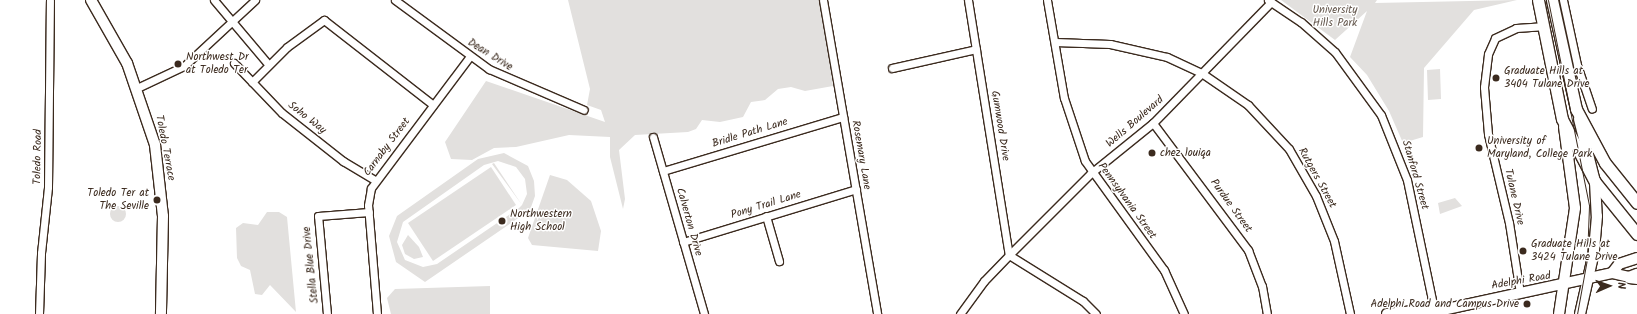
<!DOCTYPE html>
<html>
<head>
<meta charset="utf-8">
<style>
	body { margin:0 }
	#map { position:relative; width:1637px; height:314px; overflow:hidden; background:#fff; font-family:Kalam,sans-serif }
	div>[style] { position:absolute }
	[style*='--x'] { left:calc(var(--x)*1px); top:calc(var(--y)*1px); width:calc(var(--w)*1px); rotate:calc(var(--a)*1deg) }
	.green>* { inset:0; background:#e2e0de }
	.round { border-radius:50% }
	.roads { filter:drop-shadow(1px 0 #3b2a1e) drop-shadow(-1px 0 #3b2a1e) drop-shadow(0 1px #3b2a1e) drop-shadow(0 -1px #3b2a1e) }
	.street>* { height:7px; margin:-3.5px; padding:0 3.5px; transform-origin:3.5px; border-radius:3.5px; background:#fff }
	.secondary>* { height:10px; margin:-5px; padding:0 5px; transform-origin:5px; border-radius:5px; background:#fff }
	.primary>* { height:11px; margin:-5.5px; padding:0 5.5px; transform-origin:5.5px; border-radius:5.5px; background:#fff }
	.tram>* { height:1px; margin:-0.5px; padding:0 0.5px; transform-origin:0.5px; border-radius:0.5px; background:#3b2a1e }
	.dots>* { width:11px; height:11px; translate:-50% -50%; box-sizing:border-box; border:2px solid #fff; border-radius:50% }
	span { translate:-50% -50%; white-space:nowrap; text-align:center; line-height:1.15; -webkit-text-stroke:3px #fff; paint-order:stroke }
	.park-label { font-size:11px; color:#65584e }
	.street-label { font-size:11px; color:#3b2a1e }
	.poi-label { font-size:11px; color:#3b2a1e }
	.left { translate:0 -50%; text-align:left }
	.right { translate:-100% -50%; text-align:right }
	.north { position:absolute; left:1589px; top:266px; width:40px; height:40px; -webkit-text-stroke:3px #fff; paint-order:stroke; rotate:88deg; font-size:11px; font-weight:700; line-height:16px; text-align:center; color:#3b2a1e }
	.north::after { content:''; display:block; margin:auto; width:14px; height:18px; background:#3b2a1e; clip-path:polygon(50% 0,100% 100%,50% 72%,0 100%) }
</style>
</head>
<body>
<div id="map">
	<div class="green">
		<i style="clip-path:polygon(568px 0,822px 0,833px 86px,805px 91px,791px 87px,778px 89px,765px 100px,751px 102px,743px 117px,720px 122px,702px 120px,696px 129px,688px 132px,635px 135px,619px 150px,625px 199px,623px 209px,610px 157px,610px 137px,569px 135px,516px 147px,494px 148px,472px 160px,451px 159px,445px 142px,486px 81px,605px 122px,601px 110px,587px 105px,590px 89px)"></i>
		<i style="clip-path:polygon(1281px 0,1377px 0,1375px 3px,1517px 0,1474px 10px,1424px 68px,1423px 137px,1403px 143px,1389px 111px,1367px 75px,1350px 57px,1367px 11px,1335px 40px)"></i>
		<i style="clip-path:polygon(1440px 69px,1441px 99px,1428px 100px,1427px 70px)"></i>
		<i style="clip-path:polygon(evenodd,504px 153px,528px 166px,534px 181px,535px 196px,530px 210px,425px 282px,396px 262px,389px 236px,397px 216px,478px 159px,504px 153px,498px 161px,516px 167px,525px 179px,527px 194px,522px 205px,494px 163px,492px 164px,522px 205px,519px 208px,437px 264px,423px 267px,405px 260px,397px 242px,403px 222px,484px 165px,498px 161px)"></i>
		<i style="clip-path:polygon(491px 167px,516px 205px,433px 261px,408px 223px)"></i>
		<i style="clip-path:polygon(550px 175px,567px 180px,591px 201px,601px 231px,598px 251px,532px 245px,528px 238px)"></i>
		<i style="clip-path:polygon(1455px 198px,1462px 206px,1440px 214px,1438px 203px)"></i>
		<i class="round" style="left:110px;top:206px;width:16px;height:16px"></i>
		<i style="clip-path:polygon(267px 212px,279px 212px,287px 217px,296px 312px,270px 285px,262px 295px,255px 294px,250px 270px,241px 266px,237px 258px,236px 228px,243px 223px,258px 225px)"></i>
		<i style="clip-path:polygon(408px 235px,419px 247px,423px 257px,414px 259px,405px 254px,402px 245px)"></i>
		<i style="clip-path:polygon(490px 286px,490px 314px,391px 314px,387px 298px,395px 289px)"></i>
	</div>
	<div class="roads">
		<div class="street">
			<i style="--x:214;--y:0;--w:84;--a:49.8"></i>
			<i style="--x:395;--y:0;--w:117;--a:36.3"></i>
			<i style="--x:489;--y:69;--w:103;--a:23.3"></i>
			<i style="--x:823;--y:0;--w:319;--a:80.2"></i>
			<i style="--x:968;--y:0;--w:258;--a:80.9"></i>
			<i style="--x:1047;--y:0;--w:99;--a:80.2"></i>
			<i style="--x:1064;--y:98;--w:66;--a:71.6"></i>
			<i style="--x:1085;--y:161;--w:135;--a:54.1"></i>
			<i style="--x:1164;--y:270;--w:48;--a:65.6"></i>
			<i style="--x:1268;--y:0;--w:40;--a:34"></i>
			<i style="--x:1301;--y:22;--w:45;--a:41.4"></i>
			<i style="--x:1335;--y:52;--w:78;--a:53.9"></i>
			<i style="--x:1381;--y:115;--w:70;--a:68.2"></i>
			<i style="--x:1407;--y:180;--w:132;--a:78.2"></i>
			<i style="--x:1563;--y:0;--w:66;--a:77.8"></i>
			<i style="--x:1577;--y:65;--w:46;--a:71.2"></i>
			<i style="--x:1055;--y:42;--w:55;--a:2.1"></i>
			<i style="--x:1110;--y:44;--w:58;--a:12.8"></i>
			<i style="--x:1167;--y:57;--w:40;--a:25"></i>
			<i style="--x:1203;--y:74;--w:55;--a:34.6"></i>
			<i style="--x:1248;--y:105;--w:60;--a:47"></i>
			<i style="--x:1289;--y:149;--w:54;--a:60.1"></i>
			<i style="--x:1316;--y:196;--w:48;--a:68.2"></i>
			<i style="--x:1334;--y:241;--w:75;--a:77.6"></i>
			<i style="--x:234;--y:63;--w:69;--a:46.2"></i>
			<i style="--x:282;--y:113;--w:78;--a:38.2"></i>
			<i style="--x:343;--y:161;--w:37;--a:31"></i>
			<i style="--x:892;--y:68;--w:86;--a:-12.7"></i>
			<i style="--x:252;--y:82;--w:49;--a:-45"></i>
			<i style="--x:287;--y:47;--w:46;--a:-36.1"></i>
			<i style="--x:324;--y:20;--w:138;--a:37.9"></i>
			<i style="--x:137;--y:88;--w:52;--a:-25.1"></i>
			<i style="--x:184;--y:66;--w:97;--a:-42.9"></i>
			<i style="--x:1153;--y:123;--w:159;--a:53.2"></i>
			<i style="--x:1248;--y:250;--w:39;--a:69"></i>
			<i style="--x:1262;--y:286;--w:28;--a:80"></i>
			<i style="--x:653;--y:137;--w:184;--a:73.9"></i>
			<i style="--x:663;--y:171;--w:188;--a:-16.7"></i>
			<i style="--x:766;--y:216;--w:47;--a:73.9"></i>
			<i style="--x:683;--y:242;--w:181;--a:-17"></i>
			<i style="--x:1009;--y:255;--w:87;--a:31.9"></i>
			<i style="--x:1083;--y:301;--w:18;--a:45"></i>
			<i style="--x:1520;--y:293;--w:71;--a:-98.9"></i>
			<i style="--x:1509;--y:223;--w:91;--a:-103.3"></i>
			<i style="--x:1488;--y:134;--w:47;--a:-94.9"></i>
			<i style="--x:1484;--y:87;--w:33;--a:-83"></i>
			<i style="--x:1488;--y:54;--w:17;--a:-66"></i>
			<i style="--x:1495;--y:38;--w:23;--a:-25"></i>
			<i style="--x:1516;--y:28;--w:26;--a:-4"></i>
			<i style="--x:39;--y:314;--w:61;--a:-88.1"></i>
			<i style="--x:41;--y:253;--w:66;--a:-83.9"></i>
			<i style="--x:48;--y:187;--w:187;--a:-89.4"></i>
			<i style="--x:327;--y:314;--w:98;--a:-95.2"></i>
			<i style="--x:318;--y:216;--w:51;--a:-4.5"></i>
			<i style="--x:377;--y:314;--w:109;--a:-94.7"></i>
			<i style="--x:368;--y:205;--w:17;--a:-80"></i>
			<i style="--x:371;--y:188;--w:165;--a:-53.1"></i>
			<i style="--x:960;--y:314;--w:41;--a:-54"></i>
			<i style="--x:984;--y:281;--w:36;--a:-46"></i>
			<i style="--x:1009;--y:255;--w:116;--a:-45"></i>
			<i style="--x:1091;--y:173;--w:80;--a:-38.9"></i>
			<i style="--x:1153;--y:123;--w:169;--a:-45.7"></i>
		</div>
		<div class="secondary">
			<i style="--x:91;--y:0;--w:73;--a:60.3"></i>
			<i style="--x:127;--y:63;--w:87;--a:71.1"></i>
			<i style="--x:155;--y:145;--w:71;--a:83.6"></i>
			<i style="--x:163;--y:216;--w:98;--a:91.2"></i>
			<i style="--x:1579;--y:119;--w:65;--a:75.7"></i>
			<i style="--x:1595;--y:182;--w:34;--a:87"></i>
			<i style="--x:1597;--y:216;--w:36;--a:95"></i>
			<i style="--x:1594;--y:252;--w:64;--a:102.7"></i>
			<i style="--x:1612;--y:273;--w:11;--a:-52"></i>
			<i style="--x:1619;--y:264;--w:19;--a:-18"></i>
			<i style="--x:1387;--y:314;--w:45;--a:-6.3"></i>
			<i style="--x:1424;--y:314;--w:192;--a:-12.3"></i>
			<i style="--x:1612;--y:273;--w:17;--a:13"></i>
			<i style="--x:1629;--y:277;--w:9;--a:-21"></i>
			<i style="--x:1559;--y:314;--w:107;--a:-81.4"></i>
			<i style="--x:1575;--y:208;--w:82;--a:-97.7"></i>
		</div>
		<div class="primary">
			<i style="--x:1538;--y:0;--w:121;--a:78.6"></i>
			<i style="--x:1562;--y:119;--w:71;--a:62.4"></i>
			<i style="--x:1595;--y:182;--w:67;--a:51.1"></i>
			<i style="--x:1552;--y:0;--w:112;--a:77.6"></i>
			<i style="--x:1576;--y:109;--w:61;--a:61.8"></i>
			<i style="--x:1605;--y:163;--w:51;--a:51.3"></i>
			<i style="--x:1629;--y:277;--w:8;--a:7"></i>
		</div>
	</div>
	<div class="tram">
		<i style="--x:1548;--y:0;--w:210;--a:78.7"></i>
		<i style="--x:1589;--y:206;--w:53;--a:92.2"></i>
		<i style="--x:1587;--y:259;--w:56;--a:100.3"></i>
	</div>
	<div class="dots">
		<i style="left:178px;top:64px;background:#3b2a1e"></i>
		<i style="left:1496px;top:78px;background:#3b2a1e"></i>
		<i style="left:1479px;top:148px;background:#3b2a1e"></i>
		<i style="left:1152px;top:153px;background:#3b2a1e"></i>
		<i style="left:157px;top:200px;background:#3b2a1e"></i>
		<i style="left:502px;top:221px;background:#3b2a1e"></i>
		<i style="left:1523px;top:251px;background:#3b2a1e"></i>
		<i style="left:1527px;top:304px;background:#3b2a1e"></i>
	</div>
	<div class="park-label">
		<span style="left:1335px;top:17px">University<br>Hills Park</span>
	</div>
	<div class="street-label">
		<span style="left:490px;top:55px;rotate:32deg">Dean Drive</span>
		<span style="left:307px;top:118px;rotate:38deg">Soho Way</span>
		<span style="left:1135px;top:122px;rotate:-41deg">Wells Boulevard</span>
		<span style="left:1000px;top:126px;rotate:81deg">Gumwood Drive</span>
		<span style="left:750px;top:133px;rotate:-17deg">Bridle Path Lane</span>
		<span style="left:387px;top:147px;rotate:-53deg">Carnaby Street</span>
		<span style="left:165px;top:148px;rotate:79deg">Toledo Terrace</span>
		<span style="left:861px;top:155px;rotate:80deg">Rosemary Lane</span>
		<span style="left:38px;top:157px;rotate:-89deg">Toledo Road</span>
		<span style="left:1415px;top:175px;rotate:74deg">Stanford Street</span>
		<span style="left:1317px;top:178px;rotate:61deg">Rutgers Street</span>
		<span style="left:1514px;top:197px;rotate:77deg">Tulane Drive</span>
		<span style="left:1127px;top:201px;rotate:54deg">Pennsylvania Street</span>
		<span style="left:766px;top:205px;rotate:-17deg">Pony Trail Lane</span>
		<span style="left:1231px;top:206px;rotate:54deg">Purdue Street</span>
		<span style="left:689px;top:222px;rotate:74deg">Calverton Drive</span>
		<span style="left:311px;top:265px;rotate:-96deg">Stella Blue Drive</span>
		<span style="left:1521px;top:281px;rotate:-10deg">Adelphi Road</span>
	</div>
	<div class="poi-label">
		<span class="left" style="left:186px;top:64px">Northwest Dr<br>at Toledo Ter</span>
		<span class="left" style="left:1504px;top:78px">Graduate Hills at<br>3404 Tulane Drive</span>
		<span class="left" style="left:1487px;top:148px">University of<br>Maryland, College Park</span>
		<span class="left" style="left:1160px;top:153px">chez louiqa</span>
		<span class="right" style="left:149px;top:200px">Toledo Ter at<br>The Seville</span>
		<span class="left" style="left:510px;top:221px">Northwestern<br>High School</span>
		<span class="left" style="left:1531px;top:251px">Graduate Hills at<br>3424 Tulane Drive</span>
		<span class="right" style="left:1519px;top:304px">Adelphi Road and Campus Drive</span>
	</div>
	<div class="north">N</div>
</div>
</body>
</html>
